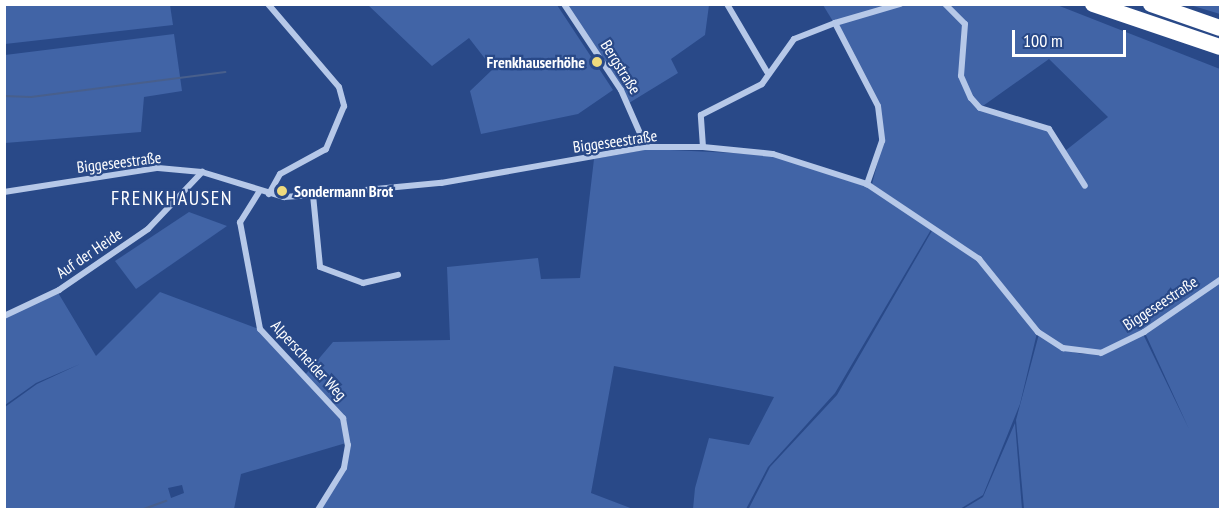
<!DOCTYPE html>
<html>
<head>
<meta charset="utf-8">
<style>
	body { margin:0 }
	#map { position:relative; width:1225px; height:514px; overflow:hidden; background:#294988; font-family:"PT Sans Narrow",sans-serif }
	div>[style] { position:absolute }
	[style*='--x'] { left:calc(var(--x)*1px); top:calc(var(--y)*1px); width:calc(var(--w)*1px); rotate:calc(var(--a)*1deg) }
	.green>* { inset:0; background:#4164a6 }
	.stream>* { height:2px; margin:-1px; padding:0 1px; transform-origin:1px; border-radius:1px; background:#485f8c }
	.minor>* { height:6px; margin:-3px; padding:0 3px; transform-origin:3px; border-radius:3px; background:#b6c8e8 }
	.motorway>* { height:16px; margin:-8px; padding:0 8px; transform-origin:8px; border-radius:8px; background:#fff }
	.dots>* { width:16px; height:16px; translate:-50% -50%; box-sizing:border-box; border:3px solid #294988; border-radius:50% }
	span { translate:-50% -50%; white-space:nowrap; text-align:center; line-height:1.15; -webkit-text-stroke:4.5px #294988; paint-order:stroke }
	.poi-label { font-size:16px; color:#fff; font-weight:700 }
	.right { translate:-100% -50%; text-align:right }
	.left { translate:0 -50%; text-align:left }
	.street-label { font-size:16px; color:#fff }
	.quarter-label { font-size:20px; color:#fff; letter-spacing:1.5px }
	.frame { position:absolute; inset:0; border:6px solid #fff; pointer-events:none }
	.scale { position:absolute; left:1012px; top:30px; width:114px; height:27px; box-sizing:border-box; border:3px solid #fff; border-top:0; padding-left:8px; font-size:18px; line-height:21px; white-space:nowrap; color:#fff; -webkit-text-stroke:4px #294988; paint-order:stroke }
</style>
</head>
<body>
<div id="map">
	<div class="green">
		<i style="clip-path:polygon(4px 5px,170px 5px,173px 25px,5px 44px)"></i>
		<i style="clip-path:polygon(368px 5px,557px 5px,613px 90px,578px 114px,481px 134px,470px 91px,493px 69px,469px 38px,432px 66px)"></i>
		<i style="clip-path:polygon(566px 5px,709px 5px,705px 35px,671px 59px,678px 73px,629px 103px)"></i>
		<i style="clip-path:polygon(823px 5px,895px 5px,834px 23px)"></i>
		<i style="clip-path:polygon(evenodd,905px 5px,1057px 5px,1220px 69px,1220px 278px,1142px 331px,1101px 351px,1063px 347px,1039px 331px,981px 258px,872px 184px,883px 142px,873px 92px,836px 24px,905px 5px,1049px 59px,1108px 117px,1065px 151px,1048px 130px,980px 108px,1049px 59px)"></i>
		<i style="clip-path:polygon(1190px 5px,1220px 5px,1220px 14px)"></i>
		<i style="clip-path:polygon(174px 34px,182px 91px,144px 97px,141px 132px,5px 143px,5px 55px)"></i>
		<i style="clip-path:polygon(650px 149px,773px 155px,866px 185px,932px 228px,835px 393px,768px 467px,746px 509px,693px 509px,695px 488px,709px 438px,749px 445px,774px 397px,614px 366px,591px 493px,633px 509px,320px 509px,345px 468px,345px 418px,305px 375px,333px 342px,450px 340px,447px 267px,538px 258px,541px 279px,580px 278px,594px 159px)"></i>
		<i style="clip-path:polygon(189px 212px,227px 226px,136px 289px,115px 261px)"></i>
		<i style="clip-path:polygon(933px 229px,978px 260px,1037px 333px,1020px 404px,983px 495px,960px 509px,748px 510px,770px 467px,837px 395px)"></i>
		<i style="clip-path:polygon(1220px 282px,1220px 509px,1024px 509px,1016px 420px,1039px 334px,1063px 350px,1082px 354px,1102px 354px,1143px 334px,1189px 429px,1145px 333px)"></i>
		<i style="clip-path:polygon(evenodd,57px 291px,96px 356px,160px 292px,259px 329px,342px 418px,346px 443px,241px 474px,234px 509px,5px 509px,5px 407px,37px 384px,80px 364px,36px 383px,5px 405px,5px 316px,57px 291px,182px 485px,184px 493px,171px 498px,168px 488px,182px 485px)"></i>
		<i style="clip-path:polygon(1015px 423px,1022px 509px,963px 509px,983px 497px)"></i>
	</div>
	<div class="stream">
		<i style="--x:4;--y:96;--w:27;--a:2"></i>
		<i style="--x:31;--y:97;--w:196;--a:-7.3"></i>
		<i style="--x:141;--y:510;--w:27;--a:-20"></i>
	</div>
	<div class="minor">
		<i style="--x:268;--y:4;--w:109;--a:49.5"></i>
		<i style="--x:339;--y:87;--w:20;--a:75"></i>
		<i style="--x:344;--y:106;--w:47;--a:112.7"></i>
		<i style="--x:326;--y:149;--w:52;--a:151.5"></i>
		<i style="--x:280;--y:174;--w:23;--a:119"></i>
		<i style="--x:564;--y:4;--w:103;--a:56.5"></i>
		<i style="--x:621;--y:90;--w:62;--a:66.3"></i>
		<i style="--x:727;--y:4;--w:79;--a:59.5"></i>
		<i style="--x:945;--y:4;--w:28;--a:45"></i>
		<i style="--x:965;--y:24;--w:52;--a:94.4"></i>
		<i style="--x:961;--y:76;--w:24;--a:66"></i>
		<i style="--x:971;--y:98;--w:13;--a:48"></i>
		<i style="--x:980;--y:108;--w:72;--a:16.9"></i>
		<i style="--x:1049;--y:129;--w:67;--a:57.7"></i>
		<i style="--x:835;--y:23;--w:68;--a:-16.3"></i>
		<i style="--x:703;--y:147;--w:32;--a:-94"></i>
		<i style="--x:701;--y:115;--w:68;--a:-26.9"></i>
		<i style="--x:762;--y:84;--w:55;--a:-54.6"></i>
		<i style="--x:794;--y:39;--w:44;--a:-21.3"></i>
		<i style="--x:835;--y:23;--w:93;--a:62.6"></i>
		<i style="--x:878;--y:106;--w:35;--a:83"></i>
		<i style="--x:882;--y:141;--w:46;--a:109.2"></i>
		<i style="--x:4;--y:192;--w:156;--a:-8.9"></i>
		<i style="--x:158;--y:168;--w:44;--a:5.2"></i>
		<i style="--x:202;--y:172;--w:86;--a:17"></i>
		<i style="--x:284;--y:197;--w:29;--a:-4"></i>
		<i style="--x:313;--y:195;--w:129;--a:-5.4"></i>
		<i style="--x:441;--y:183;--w:208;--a:-10"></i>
		<i style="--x:646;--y:147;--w:57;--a:0"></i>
		<i style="--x:703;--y:147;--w:70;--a:5.7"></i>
		<i style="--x:773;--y:154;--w:99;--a:17.7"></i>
		<i style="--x:867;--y:184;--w:135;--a:33.8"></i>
		<i style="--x:979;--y:259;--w:94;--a:51.1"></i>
		<i style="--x:1038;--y:332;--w:30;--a:33"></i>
		<i style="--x:1063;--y:348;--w:38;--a:7"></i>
		<i style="--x:1101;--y:353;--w:48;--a:-26"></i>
		<i style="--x:1144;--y:332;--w:92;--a:-34.4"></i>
		<i style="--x:259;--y:192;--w:36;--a:122"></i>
		<i style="--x:240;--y:222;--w:109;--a:79.4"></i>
		<i style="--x:260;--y:329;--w:122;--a:47"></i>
		<i style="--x:343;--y:418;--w:27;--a:80"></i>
		<i style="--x:348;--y:445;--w:23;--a:100"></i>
		<i style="--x:344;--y:468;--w:49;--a:121.8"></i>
		<i style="--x:313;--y:195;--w:72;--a:84.4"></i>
		<i style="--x:320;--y:267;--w:46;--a:20.4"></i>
		<i style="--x:363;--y:283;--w:36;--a:-13"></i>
		<i style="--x:4;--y:316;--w:61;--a:-25.3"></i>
		<i style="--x:59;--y:290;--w:108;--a:-34.4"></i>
		<i style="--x:148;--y:229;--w:79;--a:-46.5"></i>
	</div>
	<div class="motorway">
		<i style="--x:1093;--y:4;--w:134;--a:18.7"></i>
		<i style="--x:1151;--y:4;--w:73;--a:19.2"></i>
	</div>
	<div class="dots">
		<i style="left:597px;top:62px;background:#efda7d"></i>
		<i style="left:282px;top:191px;background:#efda7d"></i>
	</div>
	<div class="poi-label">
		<span class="right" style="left:585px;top:62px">Frenkhauserhöhe</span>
		<span class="left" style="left:294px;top:191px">Sondermann Brot</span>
	</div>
	<div class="street-label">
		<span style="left:621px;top:67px;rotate:58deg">Bergstraße</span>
		<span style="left:615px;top:141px;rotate:-8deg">Biggeseestraße</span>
		<span style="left:119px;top:162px;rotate:-7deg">Biggeseestraße</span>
		<span style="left:89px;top:253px;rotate:-34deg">Auf der Heide</span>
		<span style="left:1160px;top:303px;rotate:-33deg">Biggeseestraße</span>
		<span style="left:309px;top:360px;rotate:47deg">Alperscheider Weg</span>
	</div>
	<div class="quarter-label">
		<span style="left:172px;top:198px">FRENKHAUSEN</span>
	</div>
	<div class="frame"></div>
	<div class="scale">100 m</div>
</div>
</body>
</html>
